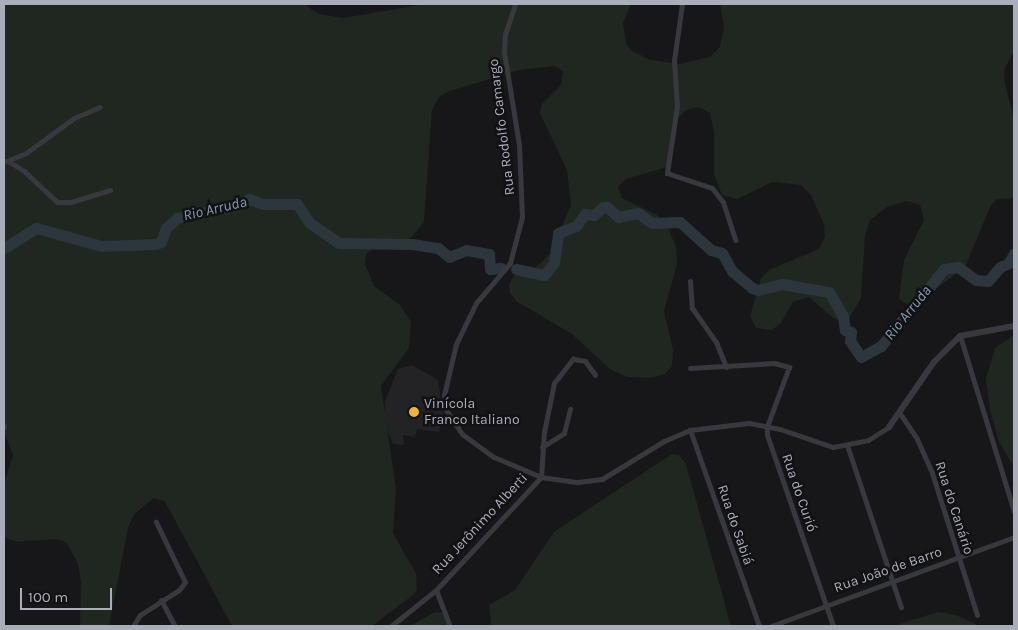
<!DOCTYPE html>
<html>
<head>
<meta charset="utf-8">
<style>
	body { margin:0 }
	#map { position:relative; width:1018px; height:630px; overflow:hidden; background:#171719; font-family:Karla,sans-serif }
	div>[style] { position:absolute }
	[style*='--x'] { left:calc(var(--x)*1px); top:calc(var(--y)*1px); width:calc(var(--w)*1px); rotate:calc(var(--a)*1deg) }
	.built>* { inset:0; background:#232326 }
	.green>* { inset:0; background:#1f2720 }
	.river>* { height:11px; margin:-5.5px; padding:0 5.5px; transform-origin:5.5px; border-radius:5.5px; background:#2d363d }
	.minor>* { height:5px; margin:-2.5px; padding:0 2.5px; transform-origin:2.5px; border-radius:2.5px; background:#38393e }
	.tertiary>* { height:6px; margin:-3px; padding:0 3px; transform-origin:3px; border-radius:3px; background:#38393e }
	.dots>* { width:14px; height:14px; translate:-50% -50%; box-sizing:border-box; border:2px solid #121214; border-radius:50% }
	span { translate:-50% -50%; white-space:nowrap; text-align:center; line-height:1.15; -webkit-text-stroke:5px #121214; paint-order:stroke }
	.street-label { font-size:14px; color:#aaaeb9 }
	.poi-label { font-size:14px; color:#aaaeb9 }
	.left { translate:0 -50%; text-align:left }
	.water-label { font-size:15px; color:#829bb3; font-style:italic }
	.frame { position:absolute; inset:0; border:5px solid #aaaeb9; pointer-events:none }
	.scale { position:absolute; left:20px; top:588px; width:92px; height:22px; box-sizing:border-box; border:2px solid #aaaeb9; border-top:0; padding-left:6px; font-size:15px; line-height:18px; white-space:nowrap; color:#aaaeb9; -webkit-text-stroke:4px #121214; paint-order:stroke }
</style>
</head>
<body>
<div id="map">
	<div class="built">
		<i style="clip-path:polygon(412px 365px,438px 380px,445px 426px,440px 427px,439px 432px,417px 429px,415px 437px,403px 435px,404px 445px,393px 444px,384px 423px,385px 401px,398px 369px)"></i>
	</div>
	<div class="green">
		<i style="clip-path:polygon(4px 4px,304px 4px,319px 14px,343px 18px,425px 4px,631px 4px,623px 23px,626px 44px,632px 51px,651px 60px,680px 64px,710px 57px,720px 47px,724px 27px,720px 4px,1014px 4px,1014px 51px,1005px 68px,1004px 79px,1014px 120px,1014px 198px,997px 199px,991px 205px,965px 267px,921px 300px,908px 305px,899px 299px,904px 260px,924px 220px,920px 205px,906px 201px,887px 207px,870px 220px,865px 236px,861px 298px,848px 320px,841px 322px,832px 317px,809px 297px,793px 302px,781px 323px,772px 330px,756px 328px,750px 316px,761px 278px,769px 270px,819px 249px,825px 237px,824px 224px,811px 195px,801px 185px,772px 182px,737px 199px,722px 195px,714px 174px,714px 133px,710px 113px,698px 107px,686px 110px,678px 118px,671px 162px,664px 168px,626px 179px,618px 187px,622px 198px,657px 215px,666px 223px,676px 247px,677px 264px,664px 311px,673px 350px,672px 366px,665px 374px,651px 378px,627px 377px,610px 369px,572px 334px,516px 301px,510px 293px,509px 285px,514px 275px,536px 267px,551px 253px,571px 205px,567px 170px,540px 113px,542px 104px,561px 85px,563px 71px,554px 66px,519px 70px,450px 91px,440px 96px,432px 110px,424px 222px,411px 238px,372px 249px,366px 254px,365px 264px,374px 286px,400px 305px,411px 322px,409px 348px,381px 386px,396px 489px,393px 533px,416px 574px,417px 590px,413px 595px,372px 626px,232px 626px,169px 509px,164px 501px,154px 498px,134px 514px,128px 528px,109px 626px,80px 626px,81px 581px,78px 564px,67px 543px,57px 539px,16px 542px,4px 537px,4px 484px,13px 455px,4px 432px)"></i>
		<i style="clip-path:polygon(1014px 335px,1014px 467px,999px 442px,990px 410px,986px 379px,995px 348px)"></i>
		<i style="clip-path:polygon(672px 454px,679px 455px,686px 464px,731px 626px,491px 626px,489px 605px,515px 590px,554px 532px)"></i>
		<i style="clip-path:polygon(435px 612px,445px 613px,452px 626px,410px 626px)"></i>
		<i style="clip-path:polygon(938px 612px,956px 615px,979px 626px,893px 626px)"></i>
	</div>
	<div class="river">
		<i style="--x:4;--y:248;--w:38;--a:-32"></i>
		<i style="--x:36;--y:228;--w:68;--a:15.3"></i>
		<i style="--x:102;--y:246;--w:54;--a:-2.1"></i>
		<i style="--x:156;--y:244;--w:5;--a:-22"></i>
		<i style="--x:161;--y:242;--w:15;--a:-70"></i>
		<i style="--x:166;--y:228;--w:15;--a:-42"></i>
		<i style="--x:177;--y:218;--w:63;--a:-11.8"></i>
		<i style="--x:239;--y:205;--w:12;--a:-31"></i>
		<i style="--x:249;--y:199;--w:15;--a:20"></i>
		<i style="--x:263;--y:204;--w:34;--a:0"></i>
		<i style="--x:297;--y:204;--w:23;--a:56"></i>
		<i style="--x:310;--y:223;--w:35;--a:35"></i>
		<i style="--x:339;--y:243;--w:73;--a:0.8"></i>
		<i style="--x:412;--y:244;--w:26;--a:9"></i>
		<i style="--x:438;--y:248;--w:14;--a:39"></i>
		<i style="--x:449;--y:257;--w:18;--a:-22"></i>
		<i style="--x:466;--y:250;--w:23;--a:10"></i>
		<i style="--x:489;--y:254;--w:15;--a:86"></i>
		<i style="--x:490;--y:269;--w:11;--a:-5"></i>
		<i style="--x:516;--y:269;--w:29;--a:12"></i>
		<i style="--x:544;--y:275;--w:16;--a:-50"></i>
		<i style="--x:554;--y:263;--w:30;--a:-82"></i>
		<i style="--x:558;--y:233;--w:19;--a:-21"></i>
		<i style="--x:576;--y:226;--w:15;--a:-53"></i>
		<i style="--x:585;--y:214;--w:9;--a:6"></i>
		<i style="--x:594;--y:215;--w:12;--a:-42"></i>
		<i style="--x:603;--y:207;--w:4;--a:0"></i>
		<i style="--x:607;--y:207;--w:15;--a:42"></i>
		<i style="--x:618;--y:217;--w:20;--a:-11"></i>
		<i style="--x:638;--y:213;--w:17;--a:36"></i>
		<i style="--x:652;--y:223;--w:28;--a:-2"></i>
		<i style="--x:680;--y:222;--w:42;--a:42.1"></i>
		<i style="--x:711;--y:250;--w:11;--a:15"></i>
		<i style="--x:722;--y:253;--w:21;--a:61"></i>
		<i style="--x:732;--y:271;--w:26;--a:40"></i>
		<i style="--x:752;--y:288;--w:6;--a:18"></i>
		<i style="--x:758;--y:290;--w:25;--a:-14"></i>
		<i style="--x:782;--y:284;--w:48;--a:9.7"></i>
		<i style="--x:829;--y:292;--w:28;--a:60"></i>
		<i style="--x:843;--y:316;--w:14;--a:82"></i>
		<i style="--x:845;--y:330;--w:6;--a:18"></i>
		<i style="--x:851;--y:332;--w:9;--a:96"></i>
		<i style="--x:850;--y:341;--w:19;--a:55"></i>
		<i style="--x:861;--y:357;--w:23;--a:-29"></i>
		<i style="--x:881;--y:346;--w:99;--a:-50.7"></i>
		<i style="--x:944;--y:269;--w:14;--a:-8"></i>
		<i style="--x:958;--y:267;--w:22;--a:36"></i>
		<i style="--x:976;--y:280;--w:12;--a:5"></i>
		<i style="--x:988;--y:281;--w:18;--a:-49"></i>
		<i style="--x:1000;--y:267;--w:10;--a:-24"></i>
		<i style="--x:1009;--y:263;--w:11;--a:-63"></i>
	</div>
	<div class="minor">
		<i style="--x:515;--y:4;--w:32;--a:108"></i>
		<i style="--x:505;--y:34;--w:18;--a:93"></i>
		<i style="--x:504;--y:52;--w:94;--a:80.8"></i>
		<i style="--x:519;--y:145;--w:72;--a:87.6"></i>
		<i style="--x:522;--y:217;--w:48;--a:104.6"></i>
		<i style="--x:510;--y:263;--w:52;--a:130.4"></i>
		<i style="--x:476;--y:303;--w:46;--a:116"></i>
		<i style="--x:456;--y:344;--w:52;--a:103.2"></i>
		<i style="--x:444;--y:395;--w:15;--a:82"></i>
		<i style="--x:446;--y:410;--w:29;--a:56"></i>
		<i style="--x:462;--y:434;--w:39;--a:36"></i>
		<i style="--x:494;--y:457;--w:51;--a:23.1"></i>
		<i style="--x:541;--y:477;--w:37;--a:8"></i>
		<i style="--x:578;--y:482;--w:24;--a:-7"></i>
		<i style="--x:602;--y:479;--w:73;--a:-31.5"></i>
		<i style="--x:664;--y:441;--w:28;--a:-23"></i>
		<i style="--x:690;--y:430;--w:59;--a:-6.8"></i>
		<i style="--x:749;--y:423;--w:32;--a:11"></i>
		<i style="--x:780;--y:429;--w:56;--a:18.8"></i>
		<i style="--x:833;--y:447;--w:36;--a:-11"></i>
		<i style="--x:868;--y:440;--w:25;--a:-32"></i>
		<i style="--x:682;--y:4;--w:57;--a:98.1"></i>
		<i style="--x:674;--y:60;--w:46;--a:86.3"></i>
		<i style="--x:677;--y:106;--w:68;--a:98.5"></i>
		<i style="--x:667;--y:173;--w:47;--a:18.4"></i>
		<i style="--x:712;--y:188;--w:18;--a:52"></i>
		<i style="--x:723;--y:202;--w:40;--a:72"></i>
		<i style="--x:8;--y:161;--w:19;--a:32"></i>
		<i style="--x:24;--y:171;--w:45;--a:43.2"></i>
		<i style="--x:57;--y:202;--w:14;--a:0"></i>
		<i style="--x:71;--y:202;--w:41;--a:-17.1"></i>
		<i style="--x:4;--y:162;--w:24;--a:-22"></i>
		<i style="--x:26;--y:153;--w:59;--a:-36.1"></i>
		<i style="--x:74;--y:118;--w:28;--a:-23"></i>
		<i style="--x:690;--y:281;--w:27;--a:86"></i>
		<i style="--x:692;--y:308;--w:42;--a:54.8"></i>
		<i style="--x:716;--y:342;--w:27;--a:68"></i>
		<i style="--x:960;--y:336;--w:183;--a:72.9"></i>
		<i style="--x:690;--y:368;--w:84;--a:-3.4"></i>
		<i style="--x:774;--y:363;--w:16;--a:15"></i>
		<i style="--x:789;--y:367;--w:63;--a:110.4"></i>
		<i style="--x:767;--y:426;--w:9;--a:90"></i>
		<i style="--x:767;--y:435;--w:202;--a:70.9"></i>
		<i style="--x:899;--y:412;--w:32;--a:56"></i>
		<i style="--x:917;--y:439;--w:37;--a:66"></i>
		<i style="--x:932;--y:473;--w:149;--a:72.4"></i>
		<i style="--x:4;--y:427;--w:1;--a:-90"></i>
		<i style="--x:690;--y:430;--w:208;--a:70.6"></i>
		<i style="--x:847;--y:445;--w:171;--a:71.6"></i>
		<i style="--x:542;--y:447;--w:26;--a:-32"></i>
		<i style="--x:564;--y:433;--w:25;--a:-76"></i>
		<i style="--x:541;--y:477;--w:45;--a:-86.2"></i>
		<i style="--x:544;--y:432;--w:50;--a:-78.5"></i>
		<i style="--x:554;--y:383;--w:31;--a:-52"></i>
		<i style="--x:573;--y:359;--w:12;--a:9"></i>
		<i style="--x:585;--y:361;--w:17;--a:54"></i>
		<i style="--x:436;--y:590;--w:39;--a:69"></i>
		<i style="--x:161;--y:600;--w:30;--a:62"></i>
		<i style="--x:133;--y:626;--w:13;--a:-58"></i>
		<i style="--x:140;--y:615;--w:46;--a:-32.7"></i>
		<i style="--x:179;--y:590;--w:10;--a:-53"></i>
		<i style="--x:185;--y:582;--w:67;--a:-115.8"></i>
		<i style="--x:391;--y:626;--w:58;--a:-38.7"></i>
		<i style="--x:436;--y:590;--w:154;--a:-47.1"></i>
		<i style="--x:771;--y:626;--w:259;--a:-20.1"></i>
	</div>
	<div class="tertiary">
		<i style="--x:889;--y:427;--w:79;--a:-55.3"></i>
		<i style="--x:934;--y:362;--w:37;--a:-45"></i>
		<i style="--x:960;--y:336;--w:55;--a:-10.5"></i>
	</div>
	<div class="dots">
		<i style="left:414px;top:412px;background:#eeb33a"></i>
	</div>
	<div class="street-label">
		<span style="left:502px;top:127px;rotate:-97deg">Rua Rodolfo Camargo</span>
		<span style="left:799px;top:493px;rotate:71deg">Rua do Curió</span>
		<span style="left:954px;top:508px;rotate:72deg">Rua do Canário</span>
		<span style="left:480px;top:524px;rotate:-47deg">Rua Jerônimo Alberti</span>
		<span style="left:735px;top:525px;rotate:71deg">Rua do Sabiá</span>
		<span style="left:888px;top:570px;rotate:-19deg">Rua João de Barro</span>
	</div>
	<div class="poi-label">
		<span class="left" style="left:424px;top:412px">Vinícola<br>Franco Italiano</span>
	</div>
	<div class="water-label">
		<span style="left:215px;top:209px;rotate:-13deg">Rio Arruda</span>
		<span style="left:908px;top:313px;rotate:-51deg">Rio Arruda</span>
	</div>
	<div class="frame"></div>
	<div class="scale">100 m</div>
</div>
</body>
</html>
